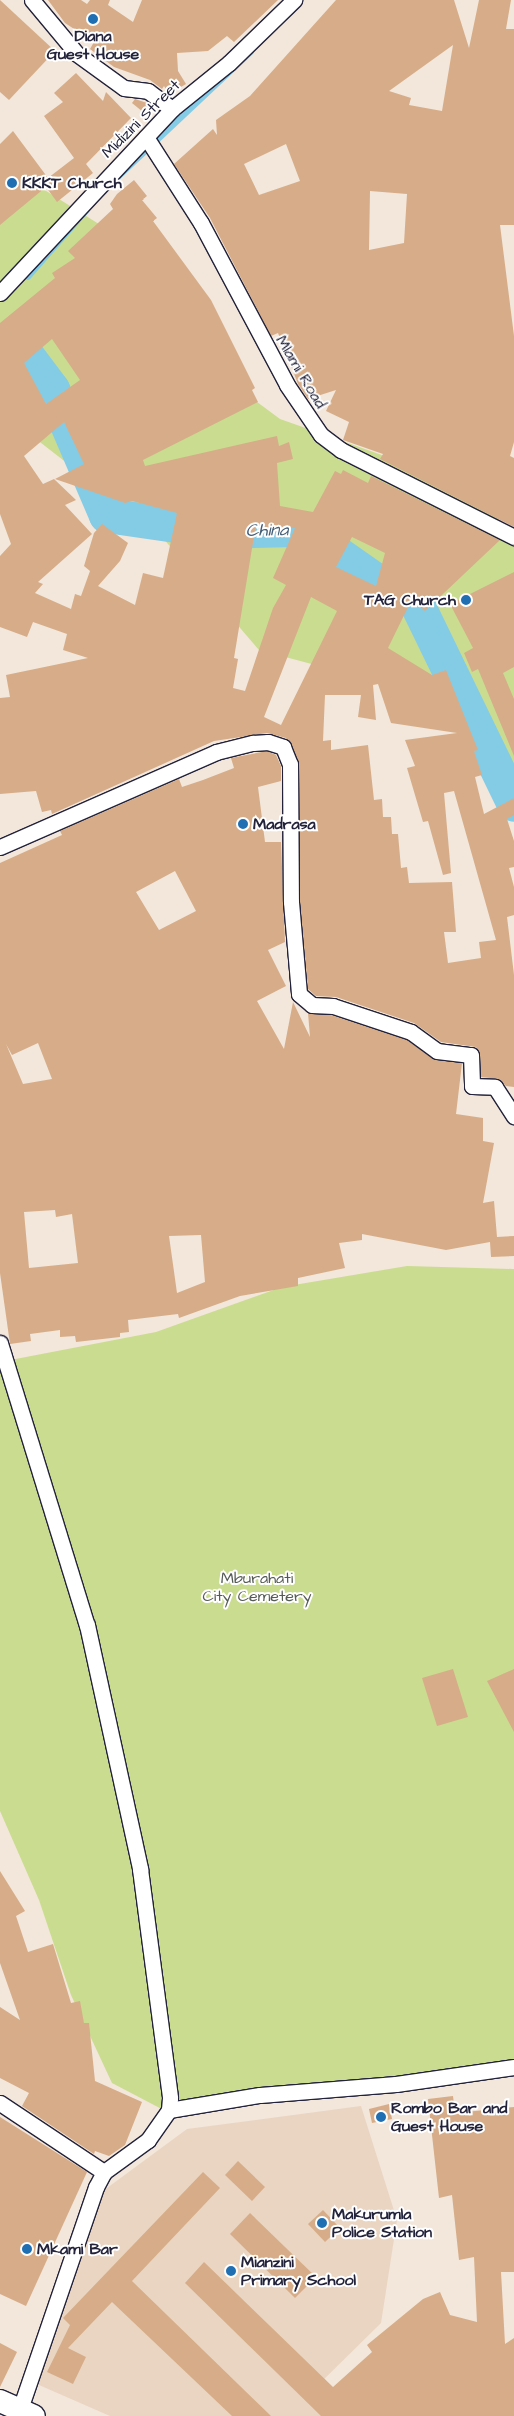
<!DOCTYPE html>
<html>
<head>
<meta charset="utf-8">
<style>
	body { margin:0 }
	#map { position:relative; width:514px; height:2416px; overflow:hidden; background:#f3e6db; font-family:"Architects Daughter",sans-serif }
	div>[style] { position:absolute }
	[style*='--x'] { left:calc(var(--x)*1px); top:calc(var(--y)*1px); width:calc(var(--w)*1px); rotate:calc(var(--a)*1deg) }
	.built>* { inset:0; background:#ead5c2 }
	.green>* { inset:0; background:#cadc90 }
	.stream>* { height:5.5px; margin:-2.75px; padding:0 2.75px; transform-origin:2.75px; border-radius:2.75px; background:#84cce5 }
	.river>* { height:35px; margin:-17.5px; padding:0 17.5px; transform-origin:17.5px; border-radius:17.5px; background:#84cce5 }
	.building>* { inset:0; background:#d6ad88 }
	.roads { filter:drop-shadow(1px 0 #22223b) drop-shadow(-1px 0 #22223b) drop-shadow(0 1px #22223b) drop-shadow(0 -1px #22223b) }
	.minor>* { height:15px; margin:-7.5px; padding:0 7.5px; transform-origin:7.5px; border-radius:7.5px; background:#fff }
	.secondary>* { height:22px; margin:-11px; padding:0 11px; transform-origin:11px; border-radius:11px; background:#fff }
	.dots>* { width:14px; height:14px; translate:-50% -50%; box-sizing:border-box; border:2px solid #fff; border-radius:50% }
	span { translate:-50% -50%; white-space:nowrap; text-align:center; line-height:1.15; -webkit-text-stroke:4px #fff; paint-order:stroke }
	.poi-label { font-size:16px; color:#22223b; font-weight:700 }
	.left { translate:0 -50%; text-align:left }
	.right { translate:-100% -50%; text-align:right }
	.street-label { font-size:16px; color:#22223b }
	.park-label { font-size:16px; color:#545a54 }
	.water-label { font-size:18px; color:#445e76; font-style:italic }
</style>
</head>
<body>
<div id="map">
	<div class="built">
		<i style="clip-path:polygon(361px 2106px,397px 2220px,381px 2323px,313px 2390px,332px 2416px,110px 2416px,39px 2385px,35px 2371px,103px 2191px,187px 2129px)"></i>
	</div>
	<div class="green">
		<i style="clip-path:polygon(0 162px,110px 231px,203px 362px,280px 419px,458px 482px,514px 533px,514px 798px,486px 751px,383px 683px,259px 650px,162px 537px,27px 432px,0 368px)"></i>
		<i style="clip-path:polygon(407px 1266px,514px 1269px,514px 2067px,383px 2083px,276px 2085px,175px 2116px,112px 2083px,71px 1995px,39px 1900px,0 1811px,0 1362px,156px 1332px,282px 1287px)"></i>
	</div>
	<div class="stream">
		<i style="--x:116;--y:179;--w:185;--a:-43.3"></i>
		<i style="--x:28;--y:277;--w:88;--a:-48.7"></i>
	</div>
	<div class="river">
		<i style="--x:13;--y:337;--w:65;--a:53.1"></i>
		<i style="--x:52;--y:389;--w:137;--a:66.8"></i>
		<i style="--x:106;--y:515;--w:112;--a:8.2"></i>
		<i style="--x:217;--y:531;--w:76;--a:-1.5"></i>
		<i style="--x:293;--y:529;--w:38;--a:27"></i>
		<i style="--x:327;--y:546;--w:61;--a:35"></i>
		<i style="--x:377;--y:581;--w:39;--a:23"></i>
		<i style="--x:413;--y:596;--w:231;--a:64.1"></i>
	</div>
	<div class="building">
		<i style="clip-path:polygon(0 0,55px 51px,9px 100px,0 92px)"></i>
		<i style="clip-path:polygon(48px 0,81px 0,87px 4px,90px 0,110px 0,108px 5px,133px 22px,142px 0,278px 0,234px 42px,227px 36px,208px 51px,177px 53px,178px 71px,186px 84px,169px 94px,164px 86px,162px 89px,150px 80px,114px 67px,90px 49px,94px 42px,65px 23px)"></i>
		<i style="clip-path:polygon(evenodd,336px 0,454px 0,469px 48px,479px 0,511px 0,506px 29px,514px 29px,514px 225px,500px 225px,514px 336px,514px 442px,510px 456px,514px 458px,514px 527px,380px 459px,383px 454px,343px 440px,349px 422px,326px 411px,336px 390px,308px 399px,298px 384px,278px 333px,271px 336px,210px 218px,174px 164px,213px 129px,217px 135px,216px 120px,250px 96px,336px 0,453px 45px,442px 111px,409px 105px,411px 98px,389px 91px,453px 45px,336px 0,286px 144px,300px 181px,259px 195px,244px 164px,286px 144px,336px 0,370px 191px,407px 194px,404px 243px,369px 250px,370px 191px)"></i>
		<i style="clip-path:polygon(76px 73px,103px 101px,106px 92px,131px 118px,86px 164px,93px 173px,57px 202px,46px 187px,0 225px,0 144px,13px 131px,48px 178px,74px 158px,44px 116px,63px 102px,54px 93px)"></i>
		<i style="clip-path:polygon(135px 99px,150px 104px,143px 112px,132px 103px)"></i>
		<i style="clip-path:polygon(evenodd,134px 180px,147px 196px,142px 200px,157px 218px,153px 221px,211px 300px,255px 388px,252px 390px,258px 402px,143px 460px,145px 466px,277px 436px,279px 446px,289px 442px,293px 459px,277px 463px,280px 506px,313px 512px,335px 471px,341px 474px,343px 470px,368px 483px,371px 476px,500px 540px,425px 611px,412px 599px,388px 648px,432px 675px,446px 670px,478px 750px,474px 751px,482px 775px,475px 777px,484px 814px,514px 798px,514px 815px,507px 819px,514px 841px,514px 867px,509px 868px,514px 887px,514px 915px,507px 917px,514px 975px,514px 1087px,506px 1086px,499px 1079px,481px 1077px,480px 1054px,476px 1047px,441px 1042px,414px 1023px,336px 997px,316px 996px,308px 989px,300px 902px,299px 764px,286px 738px,267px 733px,214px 741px,52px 814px,51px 810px,42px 812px,36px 791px,0 794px,0 698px,10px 697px,6px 675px,88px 658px,63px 650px,67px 634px,33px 622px,27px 637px,0 627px,0 556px,11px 544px,0 514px,0 323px,55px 278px,52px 273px,75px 258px,68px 251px,113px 209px,110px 204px,117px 194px,134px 180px,52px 339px,80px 380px,46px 404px,24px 363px,52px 339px,134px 180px,64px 422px,84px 464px,55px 479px,125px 503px,132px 501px,177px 513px,163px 578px,143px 573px,135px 605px,98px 586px,120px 561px,128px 543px,102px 524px,94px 533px,84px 566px,90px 571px,81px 596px,75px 594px,71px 609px,35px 593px,43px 584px,38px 582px,92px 534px,65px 505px,76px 500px,54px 479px,43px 484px,24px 456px,64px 422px,134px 180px,256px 524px,263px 528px,295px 528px,273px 578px,286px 585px,273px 608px,245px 691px,233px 688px,238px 659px,234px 658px,256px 524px,134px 180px,352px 537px,385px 553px,376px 586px,336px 567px,352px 537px,134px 180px,311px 597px,337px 611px,281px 725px,264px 717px,311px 597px,134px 180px,378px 684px,391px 723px,457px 733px,405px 740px,415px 766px,407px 768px,423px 822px,428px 821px,443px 875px,451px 873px,444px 793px,454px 791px,496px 940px,479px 942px,481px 958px,448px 963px,444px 932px,456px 932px,452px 882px,409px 883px,407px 867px,401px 868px,398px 834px,392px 834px,391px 817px,383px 817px,382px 799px,374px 800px,368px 745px,331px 750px,331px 740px,323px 741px,325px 695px,361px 695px,358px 717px,376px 720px,373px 685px,378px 684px)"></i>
		<i style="clip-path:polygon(514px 572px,514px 667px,503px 673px,514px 699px,514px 756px,478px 669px,472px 672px,464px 653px,473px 648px,450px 604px)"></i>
		<i style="clip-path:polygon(evenodd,267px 751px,276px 755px,281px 766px,281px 781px,258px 787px,265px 842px,281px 842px,285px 942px,268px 950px,286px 986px,257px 1001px,284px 1049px,293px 1002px,310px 1037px,308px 1013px,331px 1015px,407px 1040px,435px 1060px,462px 1063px,456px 1114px,483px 1118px,483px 1141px,494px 1143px,483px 1203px,494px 1201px,497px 1237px,514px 1236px,514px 1256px,491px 1257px,490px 1242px,446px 1250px,362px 1234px,362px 1240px,339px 1243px,345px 1268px,298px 1278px,298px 1286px,240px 1296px,179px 1318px,178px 1314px,128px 1320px,129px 1332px,120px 1333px,120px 1337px,76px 1342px,75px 1336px,60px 1337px,60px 1330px,30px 1334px,31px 1341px,10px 1344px,0 1273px,0 863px,62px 835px,60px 831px,179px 779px,182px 787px,203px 780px,234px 768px,231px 758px,267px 751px,175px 871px,196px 911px,159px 930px,136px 892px,175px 871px,267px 751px,38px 1043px,52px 1079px,23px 1084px,6px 1044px,12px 1055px,38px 1043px,267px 751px,55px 1210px,56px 1217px,72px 1214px,78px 1263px,29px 1268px,24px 1212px,55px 1210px,267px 751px,201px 1235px,205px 1282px,177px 1293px,169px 1236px,201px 1235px)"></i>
		<i style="clip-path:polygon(453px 1669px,468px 1717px,437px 1726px,422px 1678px)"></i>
		<i style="clip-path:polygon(514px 1669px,514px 1732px,487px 1681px)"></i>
		<i style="clip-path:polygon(0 1871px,25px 1911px,16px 1916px,28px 1952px,53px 1944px,71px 2003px,80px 2001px,84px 2023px,89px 2023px,95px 2081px,142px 2102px,125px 2145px,109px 2156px,95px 2151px,94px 2154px,22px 2106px,29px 2093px,0 2078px,0 2007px,20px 2020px,0 1963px)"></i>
		<i style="clip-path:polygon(453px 2096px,455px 2113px,514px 2107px,514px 2272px,501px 2272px,505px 2344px,514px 2338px,514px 2416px,321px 2416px,185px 2283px,204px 2262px,333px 2387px,372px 2352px,367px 2345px,423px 2299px,440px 2292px,450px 2315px,477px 2322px,474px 2257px,459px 2260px,452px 2195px,439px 2198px,428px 2099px)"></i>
		<i style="clip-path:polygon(389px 2104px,392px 2119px,372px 2123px,369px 2109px)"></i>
		<i style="clip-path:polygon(0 2117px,87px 2172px,26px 2306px,0 2294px)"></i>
		<i style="clip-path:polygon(238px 2161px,265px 2187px,252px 2201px,225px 2175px)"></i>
		<i style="clip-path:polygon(203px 2172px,220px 2188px,132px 2281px,271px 2416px,232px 2416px,112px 2302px,68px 2348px,86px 2357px,73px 2384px,47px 2372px,70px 2325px,63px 2318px)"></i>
		<i style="clip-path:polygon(323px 2210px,340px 2228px,325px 2242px,308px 2224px)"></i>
		<i style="clip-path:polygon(250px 2213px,316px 2277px,295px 2298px,230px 2234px)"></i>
		<i style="clip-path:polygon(0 2343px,17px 2352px,0 2387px)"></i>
	</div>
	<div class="roads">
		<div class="minor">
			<i style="--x:32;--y:0;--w:70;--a:50.2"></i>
			<i style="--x:77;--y:54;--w:58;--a:35.9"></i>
			<i style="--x:124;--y:88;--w:24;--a:7"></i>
			<i style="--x:148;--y:91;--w:30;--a:37"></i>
			<i style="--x:146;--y:137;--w:102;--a:57.4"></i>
			<i style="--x:201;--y:223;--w:183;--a:62"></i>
			<i style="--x:287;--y:385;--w:60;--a:55.8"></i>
			<i style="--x:321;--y:435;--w:25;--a:37"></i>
			<i style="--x:341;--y:450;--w:194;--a:26.7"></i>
			<i style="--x:0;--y:293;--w:252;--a:-46.9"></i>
			<i style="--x:172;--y:109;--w:73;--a:-38.9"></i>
			<i style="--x:229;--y:63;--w:91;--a:-44.1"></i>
			<i style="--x:0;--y:847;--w:236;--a:-23.7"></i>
			<i style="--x:216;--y:752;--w:38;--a:-14"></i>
			<i style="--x:253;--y:743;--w:15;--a:-4"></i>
			<i style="--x:268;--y:742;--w:16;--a:18"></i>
			<i style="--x:283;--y:747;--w:18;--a:68"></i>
			<i style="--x:290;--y:764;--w:138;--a:89.6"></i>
			<i style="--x:291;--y:902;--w:92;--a:85"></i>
			<i style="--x:299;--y:994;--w:17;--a:40"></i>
			<i style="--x:312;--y:1005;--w:21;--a:3"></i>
			<i style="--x:333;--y:1006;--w:82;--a:18.4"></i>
			<i style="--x:411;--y:1032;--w:32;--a:36"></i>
			<i style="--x:437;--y:1051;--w:34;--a:7"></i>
			<i style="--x:471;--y:1055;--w:31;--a:88"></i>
			<i style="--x:472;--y:1086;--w:23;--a:2"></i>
			<i style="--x:495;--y:1087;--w:35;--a:57"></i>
			<i style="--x:0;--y:1343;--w:295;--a:72.9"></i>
			<i style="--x:87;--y:1625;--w:250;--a:77.7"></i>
			<i style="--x:140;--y:1869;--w:231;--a:82.5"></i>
			<i style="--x:170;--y:2098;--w:12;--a:95"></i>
			<i style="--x:169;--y:2110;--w:37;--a:125"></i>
			<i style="--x:148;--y:2140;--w:54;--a:144"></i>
			<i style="--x:104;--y:2172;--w:17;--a:118"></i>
			<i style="--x:96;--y:2187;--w:235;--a:108.9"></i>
			<i style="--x:0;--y:2103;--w:125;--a:33.6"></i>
			<i style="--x:169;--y:2110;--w:92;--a:-9.4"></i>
			<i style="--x:260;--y:2095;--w:136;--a:-4.6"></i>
			<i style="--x:396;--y:2084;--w:119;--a:-8.2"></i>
		</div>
		<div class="secondary">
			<i style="--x:0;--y:2401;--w:37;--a:24"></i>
		</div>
	</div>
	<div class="dots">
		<i style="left:93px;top:19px;background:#1f6fb2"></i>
		<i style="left:12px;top:183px;background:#1f6fb2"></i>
		<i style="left:466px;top:600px;background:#1f6fb2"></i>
		<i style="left:243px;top:824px;background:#1f6fb2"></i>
		<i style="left:381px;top:2117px;background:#1f6fb2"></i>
		<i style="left:322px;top:2223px;background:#1f6fb2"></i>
		<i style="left:27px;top:2249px;background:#1f6fb2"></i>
		<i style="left:231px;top:2271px;background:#1f6fb2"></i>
	</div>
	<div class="poi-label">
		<span style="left:93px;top:45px">Diana<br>Guest House</span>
		<span class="left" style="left:22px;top:183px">KKKT Church</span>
		<span class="right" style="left:456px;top:600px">TAG Church</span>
		<span class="left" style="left:253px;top:824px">Madrasa</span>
		<span class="left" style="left:391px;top:2117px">Rombo Bar and<br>Guest House</span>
		<span class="left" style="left:332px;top:2223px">Makurumla<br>Police Station</span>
		<span class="left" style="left:37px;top:2249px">Mkami Bar</span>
		<span class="left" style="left:241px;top:2271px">Mianzini<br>Primary School</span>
	</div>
	<div class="street-label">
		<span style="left:141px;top:119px;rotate:-45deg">Midizini Street</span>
		<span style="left:301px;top:372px;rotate:59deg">Mlami Road</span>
	</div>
	<div class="park-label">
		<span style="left:257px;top:1587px">Mburahati<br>City Cemetery</span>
	</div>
	<div class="water-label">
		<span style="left:267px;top:531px;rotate:-1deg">China</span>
	</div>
</div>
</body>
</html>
